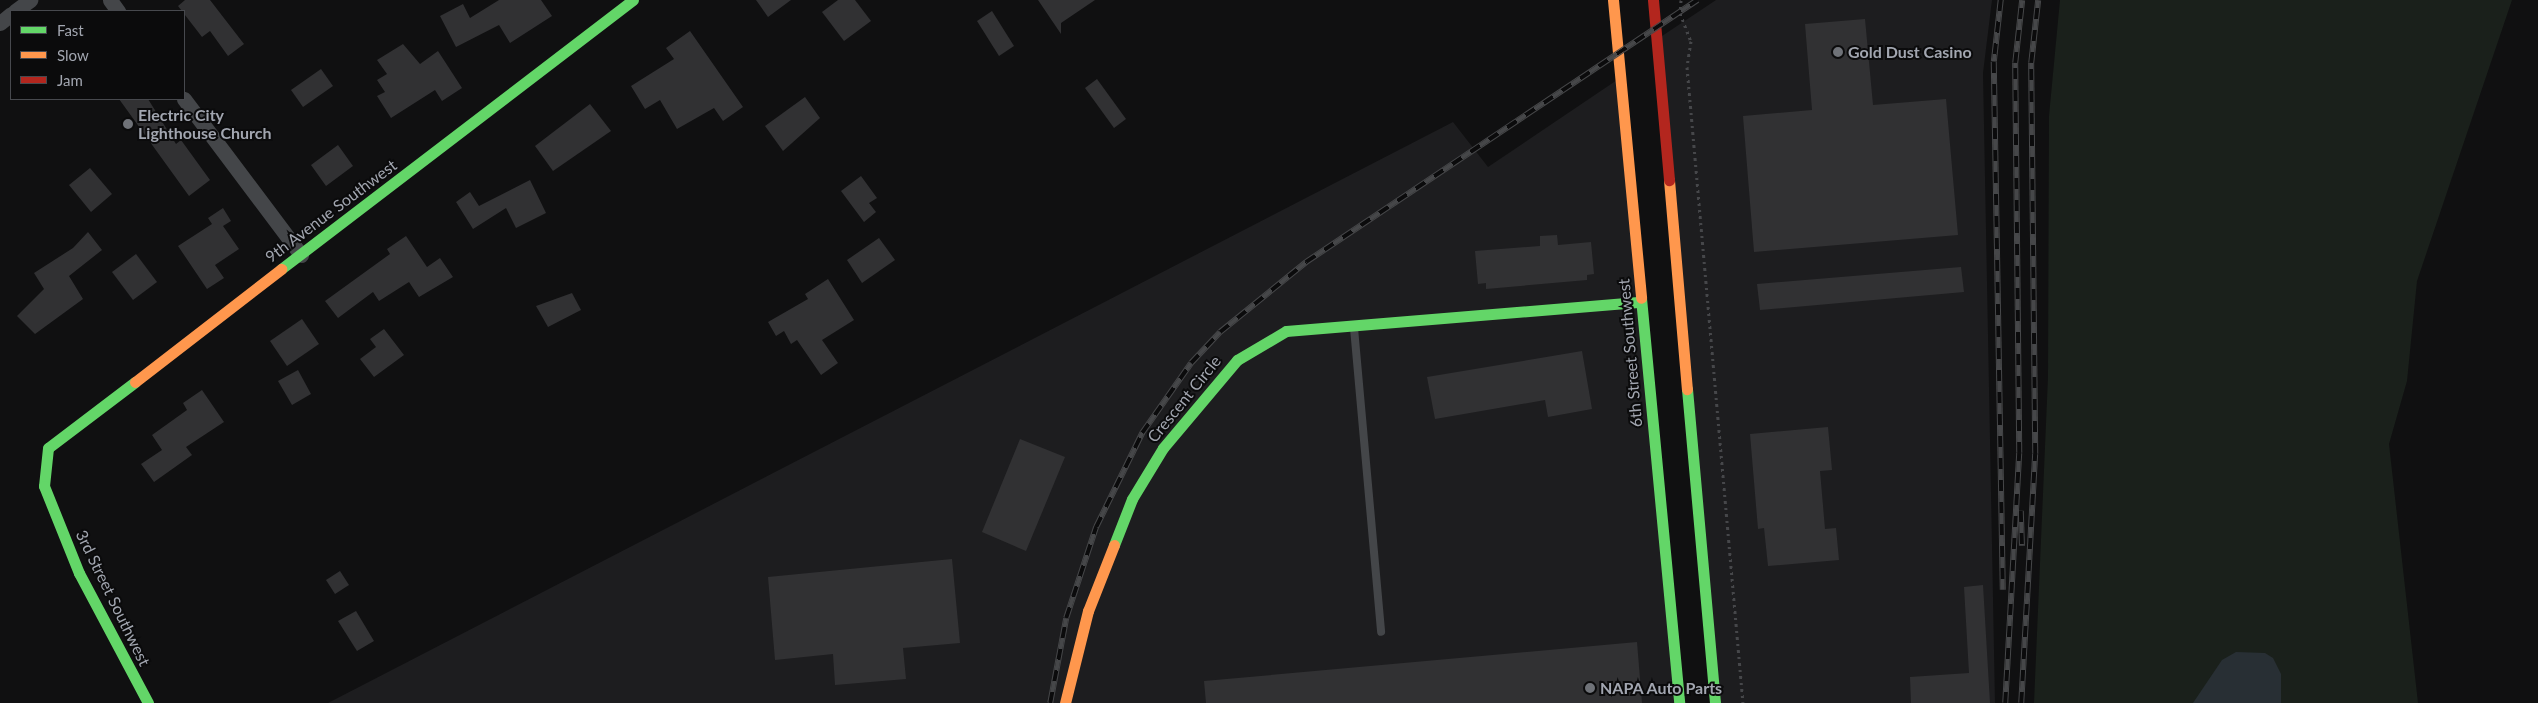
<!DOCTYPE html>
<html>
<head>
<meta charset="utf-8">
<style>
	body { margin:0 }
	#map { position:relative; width:2538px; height:703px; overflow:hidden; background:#101011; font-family:Lato,sans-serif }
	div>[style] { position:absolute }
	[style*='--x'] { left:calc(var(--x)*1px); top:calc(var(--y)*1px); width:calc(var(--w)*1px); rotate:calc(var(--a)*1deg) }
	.built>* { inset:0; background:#1d1d1f }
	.green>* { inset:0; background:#1a201b }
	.water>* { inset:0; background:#282f34 }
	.building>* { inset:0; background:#313133 }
	.path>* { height:3px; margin-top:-1.5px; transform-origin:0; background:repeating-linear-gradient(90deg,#46474a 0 2.5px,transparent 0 6.5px) }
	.lane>* { height:8px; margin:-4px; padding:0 4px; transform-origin:4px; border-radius:4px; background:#444649 }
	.street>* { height:15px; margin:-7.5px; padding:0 7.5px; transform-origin:7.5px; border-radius:7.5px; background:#444649 }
	.fast>* { height:11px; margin:-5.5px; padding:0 5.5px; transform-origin:5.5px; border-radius:5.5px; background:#63d668 }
	.slow>* { height:11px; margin:-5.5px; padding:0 5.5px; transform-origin:5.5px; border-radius:5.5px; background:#ff974d }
	.jam>* { height:11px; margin:-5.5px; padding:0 5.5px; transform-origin:5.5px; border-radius:5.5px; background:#b3261e }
	.rail>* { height:5.5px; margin-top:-2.75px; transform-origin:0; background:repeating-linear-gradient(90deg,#0b0b0c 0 11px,#464749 0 22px); box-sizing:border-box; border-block:1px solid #464749 }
	.dots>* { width:14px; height:14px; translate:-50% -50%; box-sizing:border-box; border:2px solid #0b0b0c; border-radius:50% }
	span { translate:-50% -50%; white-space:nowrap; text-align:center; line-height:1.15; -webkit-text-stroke:4px #0b0b0c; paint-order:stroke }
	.poi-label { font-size:16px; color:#a2a6b0; font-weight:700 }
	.left { translate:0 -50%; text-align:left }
	.street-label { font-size:16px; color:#a2a6b0 }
	.legend { position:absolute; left:10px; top:10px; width:175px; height:90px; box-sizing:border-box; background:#0b0b0c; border:1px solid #47494e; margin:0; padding:6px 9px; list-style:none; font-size:15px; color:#a2a6b0 }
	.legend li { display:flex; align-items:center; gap:10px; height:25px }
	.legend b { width:25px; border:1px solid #47494e }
</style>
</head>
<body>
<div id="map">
	<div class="built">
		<i style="clip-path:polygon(1716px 0,1992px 0,1983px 73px,1995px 703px,1716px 703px,1656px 40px)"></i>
		<i style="clip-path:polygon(1620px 78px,1679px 703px,328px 703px,1453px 122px,1488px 167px)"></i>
	</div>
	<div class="green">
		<i style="clip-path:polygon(2060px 0,2512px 0,2417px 281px,2407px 381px,2389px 444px,2418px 703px,2034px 703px,2048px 377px,2049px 116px)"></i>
	</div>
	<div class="water">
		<i style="clip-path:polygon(2236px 652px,2265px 653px,2273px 658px,2281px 674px,2281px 703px,2193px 703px,2222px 660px)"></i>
	</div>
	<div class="building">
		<i style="clip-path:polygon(185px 0,210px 0,244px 44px,228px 56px,210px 31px,202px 37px,178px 6px)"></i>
		<i style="clip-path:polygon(499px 0,541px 0,552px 16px,510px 43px,499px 25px,456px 47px,440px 16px,463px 4px,470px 18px)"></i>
		<i style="clip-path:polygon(756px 0,791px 0,768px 17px)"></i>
		<i style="clip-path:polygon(838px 0,855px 0,871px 21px,844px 41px,822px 12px)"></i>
		<i style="clip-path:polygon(1038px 0,1095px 0,1061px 23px,1061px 34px)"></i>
		<i style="clip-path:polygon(992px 11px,1014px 46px,999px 56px,977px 21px)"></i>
		<i style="clip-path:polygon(1865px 19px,1873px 105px,1946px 99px,1958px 235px,1754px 252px,1743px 116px,1812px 110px,1805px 24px)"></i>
		<i style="clip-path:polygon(690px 31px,743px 107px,723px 121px,714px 108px,677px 129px,660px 100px,645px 109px,631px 86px,674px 59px,666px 48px)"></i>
		<i style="clip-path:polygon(403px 44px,420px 64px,438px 51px,462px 88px,442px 101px,435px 90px,391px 118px,377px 96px,385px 92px,377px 80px,387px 74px,377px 60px)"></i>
		<i style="clip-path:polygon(321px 69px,333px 86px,303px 107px,291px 90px)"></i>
		<i style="clip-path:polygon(1097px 79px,1126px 119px,1114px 128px,1085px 88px)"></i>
		<i style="clip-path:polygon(805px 97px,820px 118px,783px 151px,765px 126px)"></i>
		<i style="clip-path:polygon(119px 99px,148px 99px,176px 144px,181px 140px,210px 180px,189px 196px)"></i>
		<i style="clip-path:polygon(590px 104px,611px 131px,553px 171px,535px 146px)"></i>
		<i style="clip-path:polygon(338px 145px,353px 166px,326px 186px,311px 165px)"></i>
		<i style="clip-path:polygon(90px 168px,112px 194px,91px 212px,69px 185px)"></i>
		<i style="clip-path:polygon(861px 176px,877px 198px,869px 203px,876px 212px,864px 222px,841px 191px)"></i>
		<i style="clip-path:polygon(530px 180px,546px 213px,516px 228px,506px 208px,473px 229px,456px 202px,470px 192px,479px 206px)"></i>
		<i style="clip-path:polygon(223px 208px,231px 221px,223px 226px,239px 249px,215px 265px,224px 278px,207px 289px,178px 246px,212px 224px,208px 218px)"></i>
		<i style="clip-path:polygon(88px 232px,102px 250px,69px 276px,83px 299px,35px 334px,17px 316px,44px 289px,34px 273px,73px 248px)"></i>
		<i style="clip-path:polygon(1557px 235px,1558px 245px,1591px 242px,1594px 274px,1587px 275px,1587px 280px,1486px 289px,1486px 283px,1478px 284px,1475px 251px,1540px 246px,1540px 236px)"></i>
		<i style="clip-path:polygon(406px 236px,427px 267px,440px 258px,453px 277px,419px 297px,409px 282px,379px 301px,373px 292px,338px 318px,325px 301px,390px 254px,387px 249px)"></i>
		<i style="clip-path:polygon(879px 238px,895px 260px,862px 283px,847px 260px)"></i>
		<i style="clip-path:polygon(136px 254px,157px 282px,133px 300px,112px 272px)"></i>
		<i style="clip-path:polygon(1961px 267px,1964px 292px,1760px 310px,1757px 284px)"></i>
		<i style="clip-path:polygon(828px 279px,854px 320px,822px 340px,838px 363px,821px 375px,797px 340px,791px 344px,784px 331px,776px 336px,768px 322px,808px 299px,805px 294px)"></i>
		<i style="clip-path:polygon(572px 293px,581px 310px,548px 327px,536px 306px)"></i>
		<i style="clip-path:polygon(302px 319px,319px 344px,287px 366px,270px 341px)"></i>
		<i style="clip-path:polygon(384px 329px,404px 355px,374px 377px,360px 359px,376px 347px,370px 339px)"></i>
		<i style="clip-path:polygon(1582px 351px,1592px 409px,1548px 417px,1545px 400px,1435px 419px,1427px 377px)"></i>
		<i style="clip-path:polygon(298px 370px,311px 394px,292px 405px,278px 381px)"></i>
		<i style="clip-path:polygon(202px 390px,224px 422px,186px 447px,192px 455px,154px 482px,141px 464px,162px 450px,152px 435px,187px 410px,183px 403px)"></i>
		<i style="clip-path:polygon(1828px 427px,1832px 470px,1820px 471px,1825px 529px,1836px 528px,1839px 560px,1768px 566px,1764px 528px,1758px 529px,1750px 434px)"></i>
		<i style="clip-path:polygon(1020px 439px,1065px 457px,1026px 551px,982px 532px)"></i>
		<i style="clip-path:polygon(952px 559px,960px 643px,903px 648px,906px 679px,835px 685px,833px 654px,775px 660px,768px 577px)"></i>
		<i style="clip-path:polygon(340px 571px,349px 585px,335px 594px,326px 580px)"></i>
		<i style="clip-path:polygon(1983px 585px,1990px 703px,1911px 703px,1910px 677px,1969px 673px,1964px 587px)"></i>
		<i style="clip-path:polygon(356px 611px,374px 641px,357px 651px,338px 621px)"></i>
		<i style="clip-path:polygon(1637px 642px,1642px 703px,1206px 703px,1204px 681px)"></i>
	</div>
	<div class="path">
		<i style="--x:1681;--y:0;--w:13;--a:94"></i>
		<i style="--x:1680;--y:13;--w:30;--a:69"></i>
		<i style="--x:1691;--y:41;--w:26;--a:99"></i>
		<i style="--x:1687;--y:67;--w:638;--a:84.97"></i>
	</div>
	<div class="lane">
		<i style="--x:1354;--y:328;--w:305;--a:84.9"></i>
	</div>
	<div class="street">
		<i style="--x:110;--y:0;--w:14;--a:54"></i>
		<i style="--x:15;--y:11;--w:19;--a:-36"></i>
		<i style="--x:0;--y:23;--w:14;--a:-39"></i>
		<i style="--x:184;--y:99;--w:195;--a:53.1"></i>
	</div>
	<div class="fast">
		<i style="--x:281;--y:269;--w:443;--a:-37.4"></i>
		<i style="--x:1641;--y:298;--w:407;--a:84.6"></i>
		<i style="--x:135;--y:382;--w:109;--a:142.8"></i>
		<i style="--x:48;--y:448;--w:38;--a:96"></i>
		<i style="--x:44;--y:486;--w:94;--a:68.1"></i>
		<i style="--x:79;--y:573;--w:147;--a:62"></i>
		<i style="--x:1687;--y:389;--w:315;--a:84.9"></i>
		<i style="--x:1114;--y:545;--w:49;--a:-68.6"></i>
		<i style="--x:1132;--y:499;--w:60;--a:-58.7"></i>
		<i style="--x:1163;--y:448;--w:115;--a:-49.9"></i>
		<i style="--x:1237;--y:360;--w:57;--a:-30.6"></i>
		<i style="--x:1286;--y:331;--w:356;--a:-4.7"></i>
	</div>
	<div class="slow">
		<i style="--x:1613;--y:0;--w:299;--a:84.6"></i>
		<i style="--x:1669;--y:180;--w:210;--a:85.1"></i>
		<i style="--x:135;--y:382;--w:185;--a:-37.7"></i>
		<i style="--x:1065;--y:703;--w:95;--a:-76"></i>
		<i style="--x:1088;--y:611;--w:71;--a:-68.5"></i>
	</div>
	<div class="jam">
		<i style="--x:1653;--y:0;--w:181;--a:84.9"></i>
	</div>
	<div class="rail">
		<i style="--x:2001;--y:0;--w:62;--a:96.4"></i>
		<i style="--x:1994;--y:62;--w:528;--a:89.02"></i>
		<i style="--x:2021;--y:511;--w:35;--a:88"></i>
		<i style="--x:1050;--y:703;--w:86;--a:-79.3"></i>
		<i style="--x:1066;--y:618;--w:96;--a:-71.8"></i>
		<i style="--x:1096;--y:527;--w:105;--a:-63.9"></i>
		<i style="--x:1142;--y:433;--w:85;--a:-55"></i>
		<i style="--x:1191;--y:363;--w:42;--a:-46.9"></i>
		<i style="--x:1220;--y:332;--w:111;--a:-39.1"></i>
		<i style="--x:1306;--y:262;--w:471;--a:-33.8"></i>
		<i style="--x:2005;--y:703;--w:250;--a:-86.8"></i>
		<i style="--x:2019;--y:453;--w:390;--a:-90.6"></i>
		<i style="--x:2015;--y:63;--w:63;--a:-83.7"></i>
		<i style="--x:2021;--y:703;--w:249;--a:-86.8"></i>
		<i style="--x:2035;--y:454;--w:391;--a:-90.6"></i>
		<i style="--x:2031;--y:63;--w:63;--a:-83.7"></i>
	</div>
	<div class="dots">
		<i style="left:1838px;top:52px;background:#6f7278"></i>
		<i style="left:128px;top:124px;background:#6f7278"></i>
		<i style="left:1590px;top:688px;background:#6f7278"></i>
	</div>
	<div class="poi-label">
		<span class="left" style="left:1848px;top:52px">Gold Dust Casino</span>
		<span class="left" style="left:138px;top:124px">Electric City<br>Lighthouse Church</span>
		<span class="left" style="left:1600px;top:688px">NAPA Auto Parts</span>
	</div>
	<div class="street-label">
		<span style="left:331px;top:211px;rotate:-37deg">9th Avenue Southwest</span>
		<span style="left:1630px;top:353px;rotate:-95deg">6th Street Southwest</span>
		<span style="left:1184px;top:399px;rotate:-51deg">Crescent Circle</span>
		<span style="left:113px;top:598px;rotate:64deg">3rd Street Southwest</span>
	</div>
	<ul class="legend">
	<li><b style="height:6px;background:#63d668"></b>Fast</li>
	<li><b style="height:6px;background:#ff974d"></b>Slow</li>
	<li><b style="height:6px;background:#b3261e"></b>Jam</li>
	</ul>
</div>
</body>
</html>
